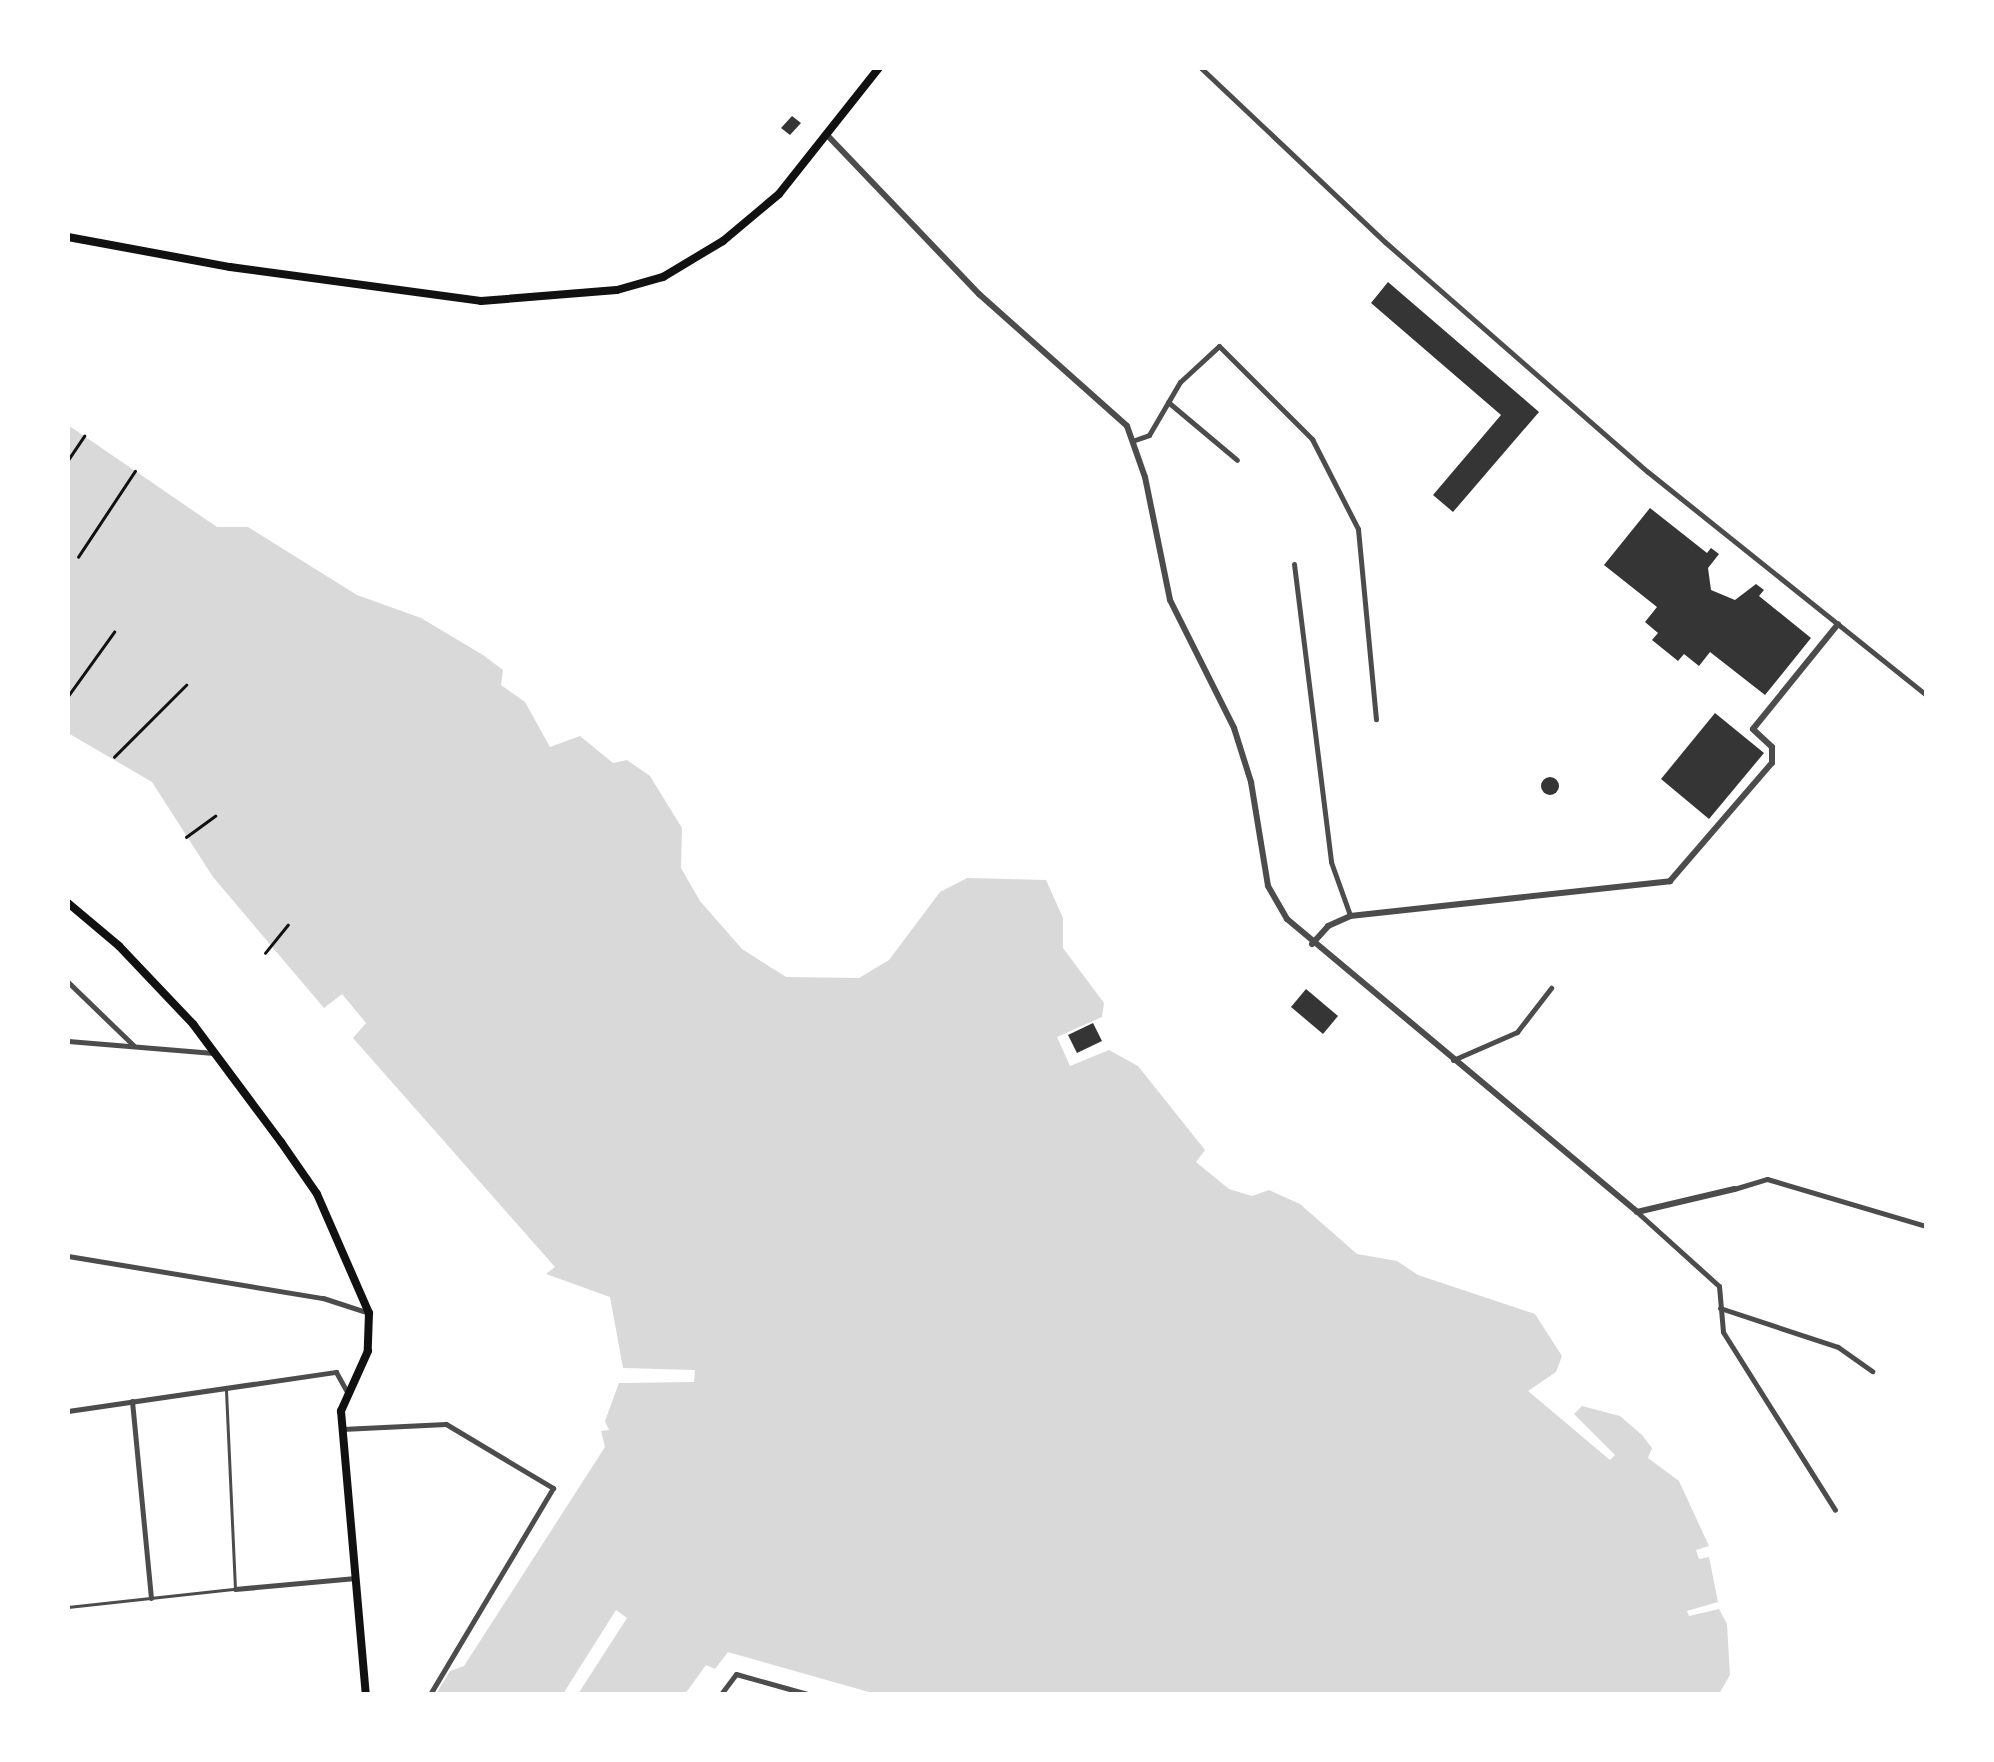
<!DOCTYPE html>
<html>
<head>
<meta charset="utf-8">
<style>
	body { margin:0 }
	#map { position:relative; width:1994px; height:1762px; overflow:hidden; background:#fff; font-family:"Sofia Sans Condensed",sans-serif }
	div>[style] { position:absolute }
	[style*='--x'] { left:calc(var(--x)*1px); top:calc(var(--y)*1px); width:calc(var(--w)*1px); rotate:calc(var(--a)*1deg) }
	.water>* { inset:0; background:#d9d9d9 }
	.building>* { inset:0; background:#353535 }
	.round { border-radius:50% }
	.path>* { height:2.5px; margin:-1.25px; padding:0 1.25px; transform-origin:1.25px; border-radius:1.25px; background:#111 }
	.service>* { height:2.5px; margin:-1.25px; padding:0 1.25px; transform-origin:1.25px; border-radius:1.25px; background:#4c4c4c }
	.minor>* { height:5px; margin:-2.5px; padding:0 2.5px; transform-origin:2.5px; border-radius:2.5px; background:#4c4c4c }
	.tertiary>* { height:6px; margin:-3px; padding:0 3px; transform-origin:3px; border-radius:3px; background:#4c4c4c }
	.secondary>* { height:8px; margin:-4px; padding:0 4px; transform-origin:4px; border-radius:4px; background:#111 }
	span { translate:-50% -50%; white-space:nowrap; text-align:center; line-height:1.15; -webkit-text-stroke:8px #fff; paint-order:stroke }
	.frame { position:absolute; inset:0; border:70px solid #fff; pointer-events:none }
</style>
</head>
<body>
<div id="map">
	<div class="water">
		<i style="clip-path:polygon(68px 425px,217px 527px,248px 527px,357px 595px,421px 618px,483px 655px,503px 670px,501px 685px,525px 702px,550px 747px,580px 736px,613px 763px,627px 760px,650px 776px,682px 828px,681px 868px,700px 901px,742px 949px,786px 977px,859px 978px,889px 960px,940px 892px,967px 878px,1046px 880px,1063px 918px,1063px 948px,1104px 1003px,1102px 1017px,1057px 1037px,1070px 1066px,1109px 1050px,1138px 1066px,1205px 1150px,1196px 1162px,1229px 1189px,1252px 1196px,1269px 1190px,1300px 1204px,1357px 1254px,1397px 1261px,1418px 1275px,1535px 1314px,1562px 1356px,1556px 1372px,1528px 1391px,1610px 1460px,1615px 1455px,1574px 1414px,1582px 1406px,1620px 1416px,1642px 1435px,1652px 1448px,1648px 1458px,1679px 1481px,1709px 1546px,1696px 1550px,1699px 1559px,1709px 1557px,1718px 1602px,1687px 1611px,1689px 1616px,1719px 1609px,1727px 1624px,1730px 1675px,1719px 1694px,876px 1694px,728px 1652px,715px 1669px,706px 1665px,685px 1694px,578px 1694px,627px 1618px,616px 1610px,563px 1694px,436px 1694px,450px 1671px,464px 1666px,605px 1447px,601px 1431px,609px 1430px,605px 1421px,619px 1383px,694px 1382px,695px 1370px,623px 1368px,610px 1297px,546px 1274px,555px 1267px,353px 1038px,366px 1023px,342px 994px,324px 1008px,213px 877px,152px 782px,68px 733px)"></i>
	</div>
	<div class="building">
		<i style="clip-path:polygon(792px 116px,801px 123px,790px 135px,781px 128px)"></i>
		<i style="clip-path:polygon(1388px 282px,1539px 412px,1453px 512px,1433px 495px,1501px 415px,1371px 303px)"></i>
		<i style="clip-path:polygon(1650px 508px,1707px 553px,1711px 548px,1719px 554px,1708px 568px,1711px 590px,1735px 600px,1756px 584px,1764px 590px,1759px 596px,1811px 638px,1765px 695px,1710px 652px,1699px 666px,1684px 654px,1678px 661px,1652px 640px,1658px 633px,1645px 622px,1657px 607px,1604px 565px)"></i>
		<i style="clip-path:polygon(1715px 713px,1764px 753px,1709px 819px,1661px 779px)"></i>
		<i class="round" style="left:1541px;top:777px;width:18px;height:18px"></i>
		<i style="clip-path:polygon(1306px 989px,1338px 1016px,1323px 1034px,1291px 1007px)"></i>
		<i style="clip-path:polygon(1093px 1023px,1102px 1041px,1077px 1053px,1068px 1035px)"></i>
	</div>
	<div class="path">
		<i style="--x:68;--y:460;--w:29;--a:-56"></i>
		<i style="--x:78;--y:557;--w:103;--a:-56.5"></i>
		<i style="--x:68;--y:696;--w:79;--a:-54.3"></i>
		<i style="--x:114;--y:757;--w:102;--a:-45"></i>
		<i style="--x:186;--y:837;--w:36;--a:-36"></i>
		<i style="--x:265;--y:953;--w:36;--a:-51"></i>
	</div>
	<div class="service">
		<i style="--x:68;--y:1607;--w:168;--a:-6.2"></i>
		<i style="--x:235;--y:1589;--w:199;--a:-92.6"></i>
	</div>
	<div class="minor">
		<i style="--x:1201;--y:68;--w:253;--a:43.4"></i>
		<i style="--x:1385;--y:242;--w:349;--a:41.2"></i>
		<i style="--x:1648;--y:472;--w:356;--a:38.7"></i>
		<i style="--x:1168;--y:402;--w:90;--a:40"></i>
		<i style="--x:1132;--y:441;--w:18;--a:-19"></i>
		<i style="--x:1149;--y:435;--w:61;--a:-59.7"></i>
		<i style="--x:1180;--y:382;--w:53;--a:-42.7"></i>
		<i style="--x:1219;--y:346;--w:132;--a:45"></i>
		<i style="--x:1312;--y:439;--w:101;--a:62.9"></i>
		<i style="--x:1358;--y:529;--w:191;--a:84.6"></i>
		<i style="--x:1294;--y:564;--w:300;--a:82.9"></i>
		<i style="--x:1331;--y:862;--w:56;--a:70.3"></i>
		<i style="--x:68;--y:982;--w:91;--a:44.1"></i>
		<i style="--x:68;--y:1041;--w:146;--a:4.7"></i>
		<i style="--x:1453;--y:1060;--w:70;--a:-23.6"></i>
		<i style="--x:1517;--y:1032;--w:56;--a:-52.3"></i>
		<i style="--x:1734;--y:1189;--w:34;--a:-17"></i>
		<i style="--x:1767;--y:1179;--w:166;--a:16.5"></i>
		<i style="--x:1637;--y:1212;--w:110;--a:42.1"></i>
		<i style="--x:1719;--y:1286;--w:46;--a:85"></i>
		<i style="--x:1723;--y:1332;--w:210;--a:57.8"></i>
		<i style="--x:68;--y:1256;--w:258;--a:9.4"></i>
		<i style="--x:323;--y:1298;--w:48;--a:18.1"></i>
		<i style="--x:1720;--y:1308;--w:124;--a:18.3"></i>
		<i style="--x:1838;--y:1347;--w:42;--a:35.2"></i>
		<i style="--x:132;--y:1401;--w:198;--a:84.5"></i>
		<i style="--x:68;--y:1411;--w:271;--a:-8.3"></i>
		<i style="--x:336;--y:1372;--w:23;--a:61"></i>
		<i style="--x:342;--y:1429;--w:104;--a:-2.8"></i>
		<i style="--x:446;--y:1424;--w:125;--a:30.9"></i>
		<i style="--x:553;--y:1488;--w:240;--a:120.8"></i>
		<i style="--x:235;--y:1589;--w:121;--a:-5.2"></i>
		<i style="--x:721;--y:1694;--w:25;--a:-53"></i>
		<i style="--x:736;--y:1674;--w:74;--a:15.7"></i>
	</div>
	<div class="tertiary">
		<i style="--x:828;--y:136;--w:219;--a:46.3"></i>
		<i style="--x:979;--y:294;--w:198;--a:41.7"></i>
		<i style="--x:1127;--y:426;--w:54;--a:70.6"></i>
		<i style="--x:1145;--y:477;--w:126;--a:78.5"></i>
		<i style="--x:1170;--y:600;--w:143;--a:63.4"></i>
		<i style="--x:1234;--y:728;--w:57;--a:72.5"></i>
		<i style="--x:1251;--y:782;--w:105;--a:80.7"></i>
		<i style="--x:1268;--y:886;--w:38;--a:60"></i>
		<i style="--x:1287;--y:919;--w:456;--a:39.9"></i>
		<i style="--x:1637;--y:1212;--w:100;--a:-13.3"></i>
		<i style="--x:1312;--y:944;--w:24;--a:-48"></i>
		<i style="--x:1328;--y:926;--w:24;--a:-24"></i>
		<i style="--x:1350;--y:916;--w:322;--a:-6.2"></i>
		<i style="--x:1670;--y:881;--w:156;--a:-49.2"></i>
		<i style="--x:1772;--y:763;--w:16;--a:-90"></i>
		<i style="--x:1772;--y:747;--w:26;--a:-137"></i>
		<i style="--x:1753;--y:729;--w:135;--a:-51"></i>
	</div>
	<div class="secondary">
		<i style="--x:68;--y:237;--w:165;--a:10.5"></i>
		<i style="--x:230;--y:267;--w:253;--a:7.7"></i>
		<i style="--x:481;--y:301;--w:136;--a:-4.6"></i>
		<i style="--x:617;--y:290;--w:48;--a:-15.8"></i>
		<i style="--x:663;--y:277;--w:70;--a:-31"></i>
		<i style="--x:723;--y:241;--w:73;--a:-40"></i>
		<i style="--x:779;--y:194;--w:161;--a:-51.6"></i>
		<i style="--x:68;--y:903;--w:67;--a:40.1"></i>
		<i style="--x:119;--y:946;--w:108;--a:46.5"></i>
		<i style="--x:193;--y:1024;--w:147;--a:53.3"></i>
		<i style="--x:281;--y:1142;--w:63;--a:55.3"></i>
		<i style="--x:317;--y:1194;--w:130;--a:66.4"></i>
		<i style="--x:369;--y:1313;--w:38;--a:92"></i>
		<i style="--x:368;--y:1351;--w:66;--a:114.2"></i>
		<i style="--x:341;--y:1411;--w:284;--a:85"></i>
	</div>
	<div class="frame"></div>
</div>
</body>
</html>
